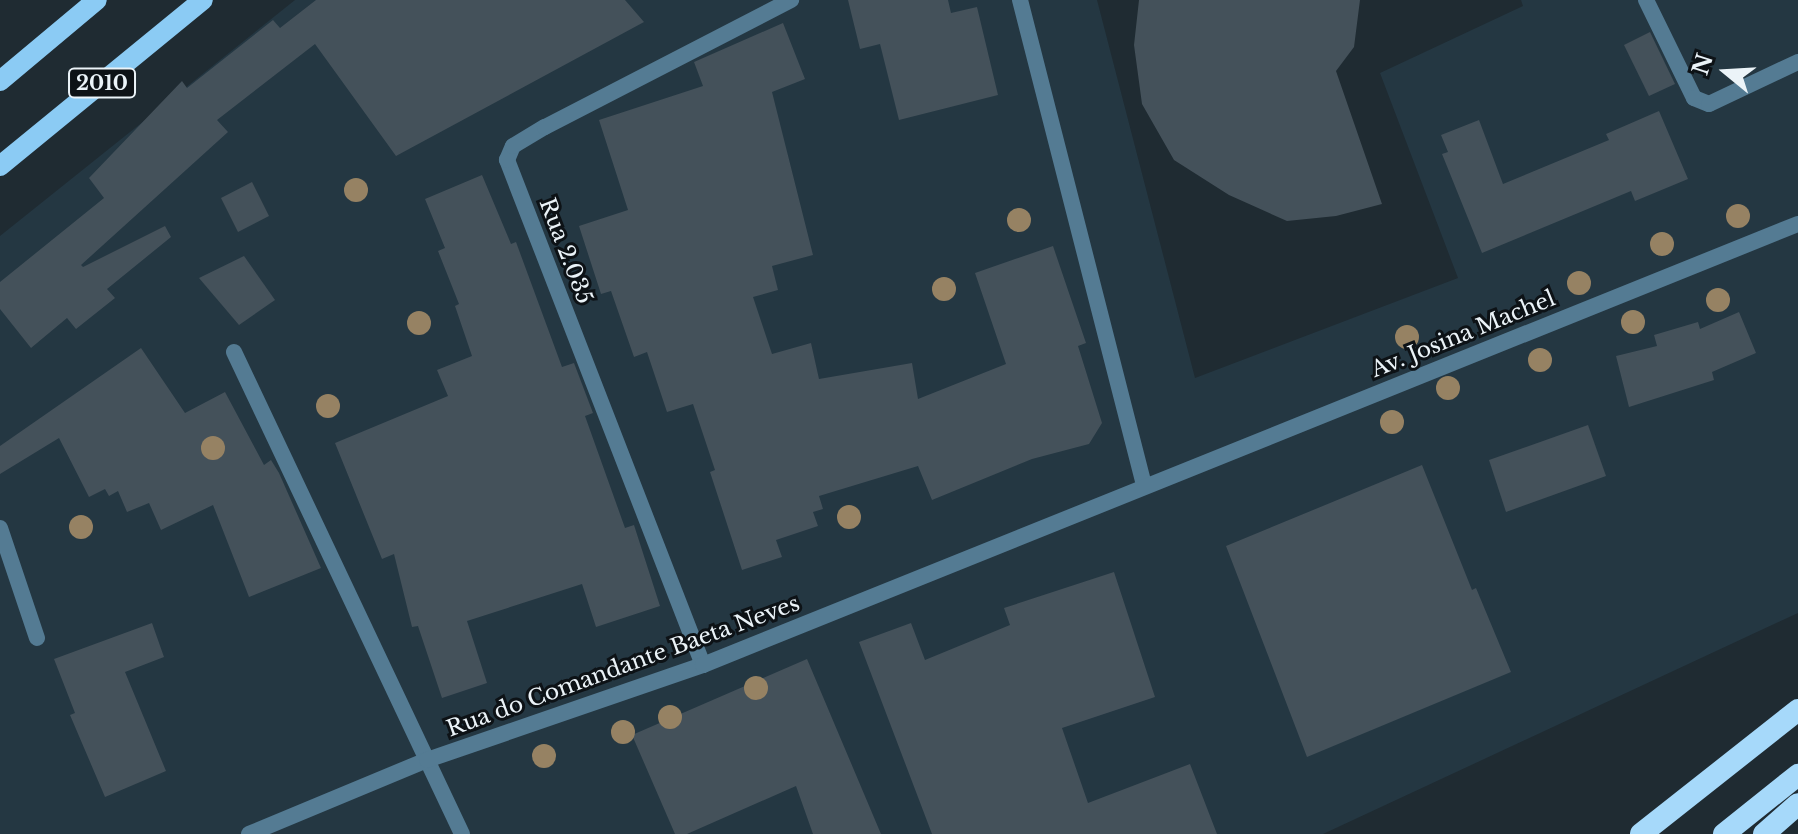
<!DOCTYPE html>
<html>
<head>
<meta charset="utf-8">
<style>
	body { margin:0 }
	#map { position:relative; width:1798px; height:834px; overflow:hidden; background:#1f2b32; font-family:"Libre Baskerville",serif }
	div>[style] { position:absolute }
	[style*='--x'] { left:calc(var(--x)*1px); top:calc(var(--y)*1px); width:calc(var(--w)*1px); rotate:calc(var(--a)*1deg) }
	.built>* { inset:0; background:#243742 }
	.building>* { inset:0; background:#44515a }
	.service>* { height:16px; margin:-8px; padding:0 8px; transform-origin:8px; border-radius:8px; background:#547b93 }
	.minor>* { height:16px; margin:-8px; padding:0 8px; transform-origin:8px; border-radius:8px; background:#547b93 }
	.primary>* { height:20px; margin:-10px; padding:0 10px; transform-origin:10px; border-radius:10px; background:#8bcbf4 }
	.trunk>* { height:22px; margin:-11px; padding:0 11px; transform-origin:11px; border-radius:11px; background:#a6d9fa }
	.trees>* { width:24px; height:24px; margin:-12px; border-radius:50%; background:#968263 }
	span { translate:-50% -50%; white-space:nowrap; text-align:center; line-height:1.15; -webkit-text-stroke:6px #0d1216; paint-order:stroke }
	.shield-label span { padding:2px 6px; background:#0d1216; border:2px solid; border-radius:6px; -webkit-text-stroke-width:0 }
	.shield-label { font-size:20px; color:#ebf3f8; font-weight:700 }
	.street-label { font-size:22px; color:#ebf3f8 }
	.north { position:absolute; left:1686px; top:32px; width:80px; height:80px; -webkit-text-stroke:6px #0d1216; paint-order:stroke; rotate:288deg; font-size:22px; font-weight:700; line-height:32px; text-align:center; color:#ebf3f8 }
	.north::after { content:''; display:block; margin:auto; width:28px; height:36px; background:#ebf3f8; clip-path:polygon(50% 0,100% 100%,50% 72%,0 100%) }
</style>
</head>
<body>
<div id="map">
	<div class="built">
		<i style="clip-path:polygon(295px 0,1097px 0,1195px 378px,1458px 278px,1380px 73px,1523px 6px,1521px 0,1798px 0,1798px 613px,1323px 834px,0 834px,0 236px)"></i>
	</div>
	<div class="building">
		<i style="clip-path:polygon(316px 0,625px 0,644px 22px,396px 156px,315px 44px,217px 120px,228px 132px,81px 265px,83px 267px,165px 226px,171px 237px,107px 289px,115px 298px,76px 329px,67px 318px,31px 348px,0 309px,0 282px,104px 198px,89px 178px,182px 81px,187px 88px,273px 20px,280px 28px)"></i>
		<i style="clip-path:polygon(848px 0,948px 0,951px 13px,977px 7px,998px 95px,899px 120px,880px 44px,860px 49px)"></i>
		<i style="clip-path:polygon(1139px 0,1360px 0,1354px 47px,1336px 71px,1382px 204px,1336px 216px,1287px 221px,1229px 195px,1174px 160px,1142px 104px,1134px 45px)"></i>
		<i style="clip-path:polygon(783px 23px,805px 79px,772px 92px,813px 255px,772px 266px,778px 290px,753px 297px,772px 354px,811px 343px,819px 379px,912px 363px,918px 399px,1006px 364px,975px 273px,1053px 246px,1086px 343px,1078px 346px,1102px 423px,1089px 444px,1032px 459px,932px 500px,918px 466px,819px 496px,823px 509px,813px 512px,818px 526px,776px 540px,782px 557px,742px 570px,710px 472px,715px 470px,693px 404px,667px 412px,647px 352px,634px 357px,611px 291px,601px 294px,579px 226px,628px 210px,599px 120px,703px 86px,694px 62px)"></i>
		<i style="clip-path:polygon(1650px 32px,1675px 84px,1649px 96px,1624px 45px)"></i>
		<i style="clip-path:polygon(1659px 111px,1688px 179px,1635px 201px,1631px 191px,1482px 253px,1442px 154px,1448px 152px,1441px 135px,1479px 120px,1503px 184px,1609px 140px,1606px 134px)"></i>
		<i style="clip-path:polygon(482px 175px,511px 244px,516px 242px,562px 367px,574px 363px,593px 413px,585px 416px,625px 528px,634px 525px,660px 606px,596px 627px,582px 584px,467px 621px,487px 683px,442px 698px,418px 626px,412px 627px,394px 554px,382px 559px,335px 443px,448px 396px,437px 370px,472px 356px,455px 306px,459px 304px,438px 251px,445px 248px,425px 199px)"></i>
		<i style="clip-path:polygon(252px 182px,269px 216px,238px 232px,221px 198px)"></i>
		<i style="clip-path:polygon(244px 256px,275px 300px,239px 325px,199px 278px)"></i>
		<i style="clip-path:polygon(1739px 312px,1756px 353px,1712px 372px,1714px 380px,1629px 407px,1616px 356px,1657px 346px,1654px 335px,1698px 322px,1700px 329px)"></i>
		<i style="clip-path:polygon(141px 348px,185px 413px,225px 392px,264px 465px,271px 460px,279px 473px,321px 568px,249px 597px,213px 505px,161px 530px,149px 503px,127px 512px,118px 491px,109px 496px,105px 489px,89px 497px,59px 438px,0 474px,0 446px)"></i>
		<i style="clip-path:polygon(1588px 425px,1606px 476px,1506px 512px,1489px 460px)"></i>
		<i style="clip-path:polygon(1422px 465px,1472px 590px,1476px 588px,1511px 672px,1307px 757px,1226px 546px)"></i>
		<i style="clip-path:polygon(1114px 572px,1155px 697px,1062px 728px,1088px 803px,1190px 764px,1217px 834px,932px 834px,859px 642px,911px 623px,925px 660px,1010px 625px,1004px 608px)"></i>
		<i style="clip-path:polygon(152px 623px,164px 657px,125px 672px,166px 771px,105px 797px,70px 715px,75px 713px,54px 659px)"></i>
		<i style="clip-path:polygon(807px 659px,881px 834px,813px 834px,796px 786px,687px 834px,675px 834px,632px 735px)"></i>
	</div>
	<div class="service">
		<i style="--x:1646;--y:0;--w:109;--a:63.9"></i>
		<i style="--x:1694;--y:98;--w:16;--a:22"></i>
		<i style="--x:1709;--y:104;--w:98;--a:-25.3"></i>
	</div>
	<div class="minor">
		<i style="--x:1020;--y:0;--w:501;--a:75.66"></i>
		<i style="--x:234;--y:352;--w:533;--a:64.68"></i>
		<i style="--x:0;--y:528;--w:116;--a:71.4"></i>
		<i style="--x:703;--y:665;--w:542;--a:-111.21"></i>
		<i style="--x:507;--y:160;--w:15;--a:-67"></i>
		<i style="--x:513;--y:146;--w:37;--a:-31"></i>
		<i style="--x:545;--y:127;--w:277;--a:-27.3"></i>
		<i style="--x:249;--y:834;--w:193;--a:-22.6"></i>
		<i style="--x:427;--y:760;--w:292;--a:-19"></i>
		<i style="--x:703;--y:665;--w:1180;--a:-21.94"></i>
	</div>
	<div class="primary">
		<i style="--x:0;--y:81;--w:126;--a:-39.9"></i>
		<i style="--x:0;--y:166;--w:262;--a:-39.3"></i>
	</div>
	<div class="trunk">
		<i style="--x:1641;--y:834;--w:200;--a:-38.3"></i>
		<i style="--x:1724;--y:834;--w:95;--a:-38.6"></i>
		<i style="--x:1764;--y:834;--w:45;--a:-41.4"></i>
	</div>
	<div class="trees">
		<i style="left:356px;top:190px"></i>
		<i style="left:1738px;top:216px"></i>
		<i style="left:1019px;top:220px"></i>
		<i style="left:1662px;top:244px"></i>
		<i style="left:1579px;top:283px"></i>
		<i style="left:944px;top:289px"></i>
		<i style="left:1718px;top:300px"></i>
		<i style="left:1633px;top:322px"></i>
		<i style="left:419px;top:323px"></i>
		<i style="left:1407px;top:337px"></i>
		<i style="left:1540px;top:360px"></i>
		<i style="left:1448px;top:388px"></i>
		<i style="left:328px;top:406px"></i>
		<i style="left:1392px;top:422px"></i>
		<i style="left:213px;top:448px"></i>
		<i style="left:849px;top:517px"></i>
		<i style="left:81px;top:527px"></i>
		<i style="left:756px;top:688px"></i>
		<i style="left:670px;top:717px"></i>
		<i style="left:623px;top:732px"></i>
		<i style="left:544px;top:756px"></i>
	</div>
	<div class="shield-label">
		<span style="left:102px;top:83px">2010</span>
	</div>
	<div class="street-label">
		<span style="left:566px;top:251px;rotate:69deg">Rua 2.035</span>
		<span style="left:1463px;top:334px;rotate:-22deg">Av. Josina Machel</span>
		<span style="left:623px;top:666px;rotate:-20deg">Rua do Comandante Baeta Neves</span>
	</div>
	<div class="north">N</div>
</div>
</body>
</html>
